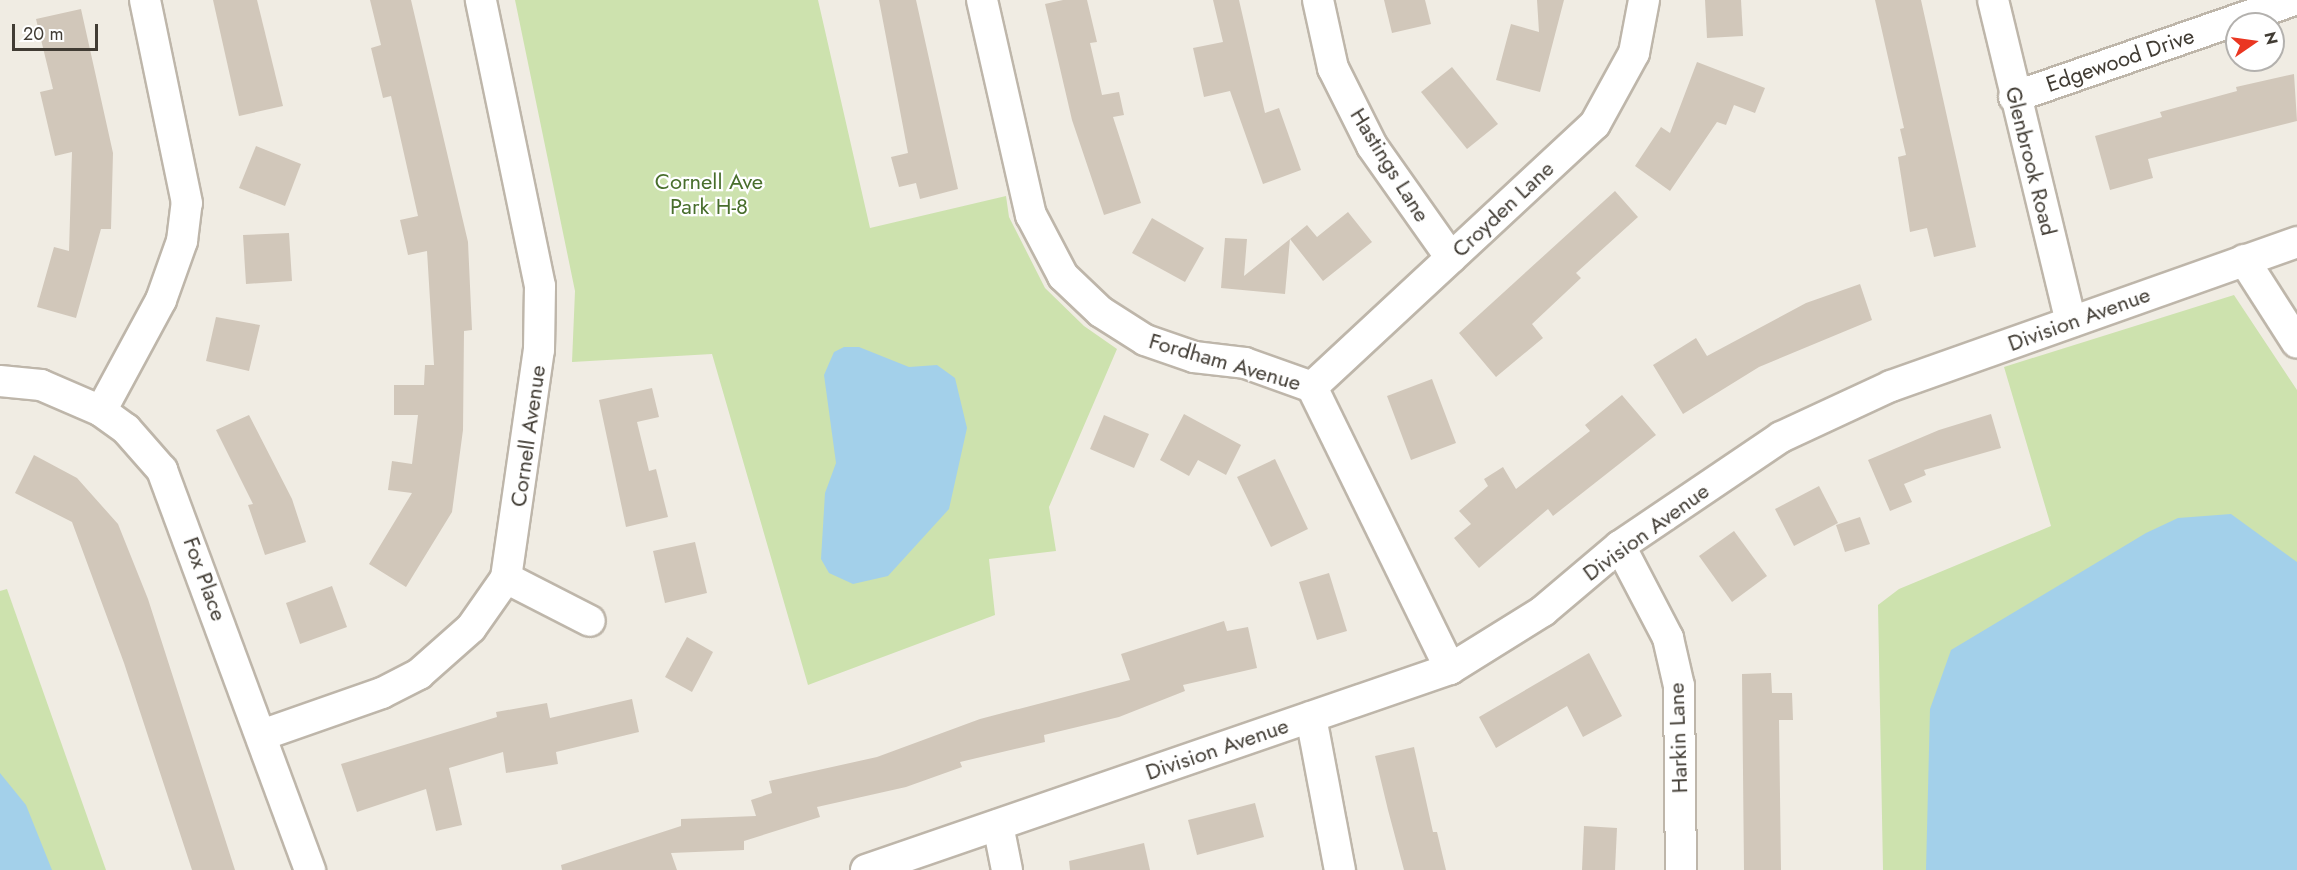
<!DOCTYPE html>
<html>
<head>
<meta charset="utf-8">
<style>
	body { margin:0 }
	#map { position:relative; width:2297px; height:870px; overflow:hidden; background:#f0ece3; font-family:Jost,sans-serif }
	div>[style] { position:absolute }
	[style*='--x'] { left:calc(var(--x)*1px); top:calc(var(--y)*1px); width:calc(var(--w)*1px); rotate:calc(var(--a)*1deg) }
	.green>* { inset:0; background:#cde2ae }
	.water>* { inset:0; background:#a3d0ea }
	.building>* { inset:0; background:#d1c7ba }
	.roads { filter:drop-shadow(2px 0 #beb6aa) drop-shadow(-2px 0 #beb6aa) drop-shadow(0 2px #beb6aa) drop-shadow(0 -2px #beb6aa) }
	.minor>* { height:30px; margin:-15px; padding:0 15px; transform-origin:15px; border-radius:15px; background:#fff }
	span { translate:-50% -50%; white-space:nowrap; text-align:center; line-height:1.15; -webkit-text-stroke:4.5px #fff; paint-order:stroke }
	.street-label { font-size:22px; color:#413c34 }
	.park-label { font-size:22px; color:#486e2c }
	.north { position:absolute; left:2225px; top:12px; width:60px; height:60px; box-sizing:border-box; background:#fff; border:2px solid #b3b1ae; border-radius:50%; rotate:77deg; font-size:16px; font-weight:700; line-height:24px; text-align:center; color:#413c34 }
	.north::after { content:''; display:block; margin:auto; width:21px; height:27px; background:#ea3621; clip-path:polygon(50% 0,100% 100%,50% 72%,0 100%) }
	.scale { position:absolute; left:12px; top:24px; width:86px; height:27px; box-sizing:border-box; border:3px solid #413c34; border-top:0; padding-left:8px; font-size:18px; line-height:21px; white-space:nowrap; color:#413c34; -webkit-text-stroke:4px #fff; paint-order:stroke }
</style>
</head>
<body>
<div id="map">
	<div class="green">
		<i style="clip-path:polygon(515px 0,818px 0,870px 228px,1006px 196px,1009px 217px,1045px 288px,1084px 326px,1117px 349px,1049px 507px,1056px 551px,989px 559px,995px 615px,808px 685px,712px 354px,572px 362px,575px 291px)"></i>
		<i style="clip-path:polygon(2234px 295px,2297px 390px,2297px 870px,1883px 870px,1878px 605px,1899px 589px,2051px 526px,2004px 367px)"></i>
		<i style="clip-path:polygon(7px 589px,106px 870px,0 870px,0 591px)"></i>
	</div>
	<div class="water">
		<i style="clip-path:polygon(844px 347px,859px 347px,909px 367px,937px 365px,955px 378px,967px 428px,949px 509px,888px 576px,853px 584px,829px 573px,821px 559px,825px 493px,836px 463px,824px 375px,834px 352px)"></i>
		<i style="clip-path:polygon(2231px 514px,2297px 562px,2297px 870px,1926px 870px,1930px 709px,1951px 650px,2146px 533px,2178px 518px)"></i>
		<i style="clip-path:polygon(0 773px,26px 805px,52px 870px,0 870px)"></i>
	</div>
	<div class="building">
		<i style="clip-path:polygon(213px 0,257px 0,283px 106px,239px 116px)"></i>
		<i style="clip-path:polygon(370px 0,411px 0,468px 242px,472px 330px,464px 331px,463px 430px,452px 512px,406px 587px,369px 564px,412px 493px,388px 490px,392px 461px,412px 464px,418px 415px,394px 415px,394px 385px,424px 385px,425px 365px,434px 365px,427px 251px,408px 255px,400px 220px,418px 216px,391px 96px,383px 98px,371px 48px,381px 45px)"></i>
		<i style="clip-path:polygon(879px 0,916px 0,958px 189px,920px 199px,916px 183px,899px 187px,891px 157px,908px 153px)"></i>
		<i style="clip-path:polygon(1063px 0,1087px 0,1097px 42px,1090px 43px,1102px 95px,1119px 92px,1124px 115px,1113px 117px,1141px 203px,1104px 215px,1072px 120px,1045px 4px)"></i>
		<i style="clip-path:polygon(1213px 0,1239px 0,1265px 113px,1279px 108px,1301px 170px,1263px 184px,1230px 91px,1204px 97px,1193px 48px,1223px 42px)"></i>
		<i style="clip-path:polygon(1384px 0,1425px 0,1431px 24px,1392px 33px)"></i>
		<i style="clip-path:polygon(1537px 0,1564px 0,1540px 92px,1496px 80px,1511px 24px,1539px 32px)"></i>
		<i style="clip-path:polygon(1705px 0,1741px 0,1743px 36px,1707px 38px)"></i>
		<i style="clip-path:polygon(1875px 0,1921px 0,1976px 247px,1934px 257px,1927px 228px,1910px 232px,1898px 157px,1906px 155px,1900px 129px,1904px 128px)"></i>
		<i style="clip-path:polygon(81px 9px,113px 153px,111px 229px,101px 229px,76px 318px,37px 307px,54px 247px,69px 251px,72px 152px,55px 156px,40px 92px,53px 89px,36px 19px)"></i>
		<i style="clip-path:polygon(1697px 62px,1765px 88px,1755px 113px,1734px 105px,1726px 125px,1717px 122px,1670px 191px,1635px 166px,1661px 127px,1670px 133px)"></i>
		<i style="clip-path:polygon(1452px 67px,1498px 124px,1467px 149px,1421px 92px)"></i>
		<i style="clip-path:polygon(2294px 74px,2297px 121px,2148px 159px,2153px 178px,2110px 190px,2095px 136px,2162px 117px,2160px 112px,2237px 91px,2236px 87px)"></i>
		<i style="clip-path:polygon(256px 146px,301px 164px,285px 206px,239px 188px)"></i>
		<i style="clip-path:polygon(1615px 191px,1638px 217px,1576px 273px,1581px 278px,1532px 324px,1543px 338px,1496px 377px,1459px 333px)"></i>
		<i style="clip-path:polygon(1348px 212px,1372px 242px,1323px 281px,1290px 239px,1307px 225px,1317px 237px)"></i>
		<i style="clip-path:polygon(1152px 218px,1204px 248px,1185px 282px,1132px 253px)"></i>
		<i style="clip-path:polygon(289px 233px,292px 281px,246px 284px,243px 235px)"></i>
		<i style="clip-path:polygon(1225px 238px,1247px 239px,1244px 276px,1290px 239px,1285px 294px,1221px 288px)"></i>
		<i style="clip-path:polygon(1860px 284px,1872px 320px,1759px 367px,1683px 414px,1653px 365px,1696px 338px,1707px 356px,1806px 303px)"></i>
		<i style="clip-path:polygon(216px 317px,260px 325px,249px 371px,206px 361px)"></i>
		<i style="clip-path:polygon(1432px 379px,1456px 443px,1411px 460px,1387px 396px)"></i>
		<i style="clip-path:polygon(652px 388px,659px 417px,637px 422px,649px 471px,656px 469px,668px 517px,626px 527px,599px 400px)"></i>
		<i style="clip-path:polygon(1622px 395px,1656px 435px,1553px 516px,1548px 509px,1479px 568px,1454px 538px,1471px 524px,1459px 511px,1488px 486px,1484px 479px,1503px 467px,1516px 489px,1590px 431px,1585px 425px)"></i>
		<i style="clip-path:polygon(1184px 414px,1241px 445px,1226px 475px,1198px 460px,1189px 476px,1160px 460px)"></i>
		<i style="clip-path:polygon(1991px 414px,2001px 448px,1924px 470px,1926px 475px,1904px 484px,1912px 502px,1890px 511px,1868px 460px,1939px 430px)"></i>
		<i style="clip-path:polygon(249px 415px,292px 499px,306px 542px,265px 555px,248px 505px,253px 504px,216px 430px)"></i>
		<i style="clip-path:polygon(1104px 415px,1149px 434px,1134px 468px,1090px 449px)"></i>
		<i style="clip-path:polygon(34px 455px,77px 478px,118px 524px,148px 599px,235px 870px,192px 870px,124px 663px,72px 522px,15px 493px)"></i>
		<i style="clip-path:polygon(1275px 459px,1308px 529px,1271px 547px,1237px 477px)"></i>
		<i style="clip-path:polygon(1819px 486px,1838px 523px,1794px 546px,1775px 509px)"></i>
		<i style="clip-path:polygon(1860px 517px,1870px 544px,1845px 552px,1836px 525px)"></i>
		<i style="clip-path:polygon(1734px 531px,1767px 576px,1732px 602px,1699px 556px)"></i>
		<i style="clip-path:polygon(695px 542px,707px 593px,665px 603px,653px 551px)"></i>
		<i style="clip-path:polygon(1329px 573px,1347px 631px,1317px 640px,1299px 582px)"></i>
		<i style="clip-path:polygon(332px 586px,347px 627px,300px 644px,286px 603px)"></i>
		<i style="clip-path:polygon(1224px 621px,1227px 631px,1248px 627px,1257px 668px,1183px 685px,1185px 691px,1119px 717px,1044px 735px,1045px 742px,960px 762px,962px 767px,906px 787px,817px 807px,820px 817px,744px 841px,744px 850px,671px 853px,677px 870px,562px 870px,561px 865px,681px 826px,681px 819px,756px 816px,751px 800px,772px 793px,769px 781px,877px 757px,980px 719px,1130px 680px,1121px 654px)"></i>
		<i style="clip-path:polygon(687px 637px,713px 652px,692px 692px,665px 677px)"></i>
		<i style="clip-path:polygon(1589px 653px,1622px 716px,1583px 737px,1567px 706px,1496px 748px,1479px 717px)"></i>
		<i style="clip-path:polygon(1771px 673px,1772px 693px,1792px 693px,1793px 720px,1779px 720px,1781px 870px,1744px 870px,1742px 674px)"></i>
		<i style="clip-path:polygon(632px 699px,639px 732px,556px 752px,558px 764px,506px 773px,503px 752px,449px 768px,462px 825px,436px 831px,426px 789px,357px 812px,341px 764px,497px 717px,496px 712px,547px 703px,550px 718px)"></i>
		<i style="clip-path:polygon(1414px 747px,1433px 832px,1437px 832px,1446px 870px,1404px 870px,1388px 810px,1375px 756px)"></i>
		<i style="clip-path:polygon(1255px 803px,1264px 837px,1197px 855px,1188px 820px)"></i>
		<i style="clip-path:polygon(1584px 826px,1617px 828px,1615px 870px,1582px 870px)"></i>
		<i style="clip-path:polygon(1144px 843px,1150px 870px,1070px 870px,1069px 861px)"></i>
	</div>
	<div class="roads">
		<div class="minor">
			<i style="--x:982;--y:0;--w:221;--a:77.2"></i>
			<i style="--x:1031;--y:215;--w:69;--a:62.3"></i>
			<i style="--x:1063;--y:276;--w:52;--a:43.5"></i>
			<i style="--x:1101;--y:312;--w:52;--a:32.5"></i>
			<i style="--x:1145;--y:340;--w:52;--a:19.1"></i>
			<i style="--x:1194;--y:357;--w:51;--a:6.7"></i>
			<i style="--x:1245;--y:363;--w:71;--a:19.7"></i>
			<i style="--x:1312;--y:387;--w:314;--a:63.9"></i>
			<i style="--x:1318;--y:0;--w:70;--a:77.6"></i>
			<i style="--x:1333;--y:68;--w:87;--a:63.4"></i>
			<i style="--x:1372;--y:146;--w:137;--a:54.8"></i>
			<i style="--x:1993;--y:0;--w:331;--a:76.4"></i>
			<i style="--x:2014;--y:97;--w:296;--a:-19.1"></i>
			<i style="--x:2244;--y:260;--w:98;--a:57.4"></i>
			<i style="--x:0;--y:381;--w:41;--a:5.6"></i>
			<i style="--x:41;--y:385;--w:65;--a:23.4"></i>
			<i style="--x:101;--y:411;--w:31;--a:36"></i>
			<i style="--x:126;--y:429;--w:55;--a:48.7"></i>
			<i style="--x:162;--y:470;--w:427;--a:69.7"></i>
			<i style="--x:1312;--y:387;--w:386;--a:-42.9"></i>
			<i style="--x:1595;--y:124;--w:81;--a:-61.2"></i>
			<i style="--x:1634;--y:53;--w:54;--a:-79.3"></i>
			<i style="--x:101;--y:411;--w:126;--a:-61.6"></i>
			<i style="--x:161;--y:300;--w:63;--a:-70.4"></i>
			<i style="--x:182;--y:241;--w:38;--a:-83"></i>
			<i style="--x:187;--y:203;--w:207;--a:-101.7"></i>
			<i style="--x:1620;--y:546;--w:104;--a:62.4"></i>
			<i style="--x:1668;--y:638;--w:49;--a:77.1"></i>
			<i style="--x:1679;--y:686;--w:184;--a:89.4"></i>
			<i style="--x:506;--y:578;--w:94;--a:27.1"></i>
			<i style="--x:1311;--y:717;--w:156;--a:79.3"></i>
			<i style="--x:262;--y:735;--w:127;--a:-19.3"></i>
			<i style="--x:382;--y:693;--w:42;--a:-27.2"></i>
			<i style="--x:419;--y:674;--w:69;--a:-41.5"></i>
			<i style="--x:471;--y:628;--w:61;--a:-55"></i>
			<i style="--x:506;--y:578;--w:230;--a:-81.8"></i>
			<i style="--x:539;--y:350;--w:64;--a:-89.1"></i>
			<i style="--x:540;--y:286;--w:292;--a:-101.7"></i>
			<i style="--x:998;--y:825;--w:46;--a:78.7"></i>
			<i style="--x:866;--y:870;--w:618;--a:-18.99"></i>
			<i style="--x:1450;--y:669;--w:110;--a:-31.9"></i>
			<i style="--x:1543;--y:611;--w:101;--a:-40.2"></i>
			<i style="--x:1620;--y:546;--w:194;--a:-34.1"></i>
			<i style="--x:1781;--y:437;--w:121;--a:-24.9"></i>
			<i style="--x:1891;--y:386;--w:431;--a:-19.5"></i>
		</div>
	</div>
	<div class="street-label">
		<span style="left:2120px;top:60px;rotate:-19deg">Edgewood Drive</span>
		<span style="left:2031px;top:161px;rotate:76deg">Glenbrook Road</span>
		<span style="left:1390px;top:165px;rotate:58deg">Hastings Lane</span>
		<span style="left:1503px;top:209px;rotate:-43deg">Croyden Lane</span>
		<span style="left:2079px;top:319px;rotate:-20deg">Division Avenue</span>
		<span style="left:1225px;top:362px;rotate:16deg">Fordham Avenue</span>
		<span style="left:528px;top:436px;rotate:-82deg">Cornell Avenue</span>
		<span style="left:1646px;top:532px;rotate:-36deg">Division Avenue</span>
		<span style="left:205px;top:579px;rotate:70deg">Fox Place</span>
		<span style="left:1678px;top:738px;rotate:-92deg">Harkin Lane</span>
		<span style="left:1217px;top:749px;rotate:-19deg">Division Avenue</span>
	</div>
	<div class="park-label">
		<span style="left:709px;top:194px">Cornell Ave<br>Park H-8</span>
	</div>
	<div class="north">N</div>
	<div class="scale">20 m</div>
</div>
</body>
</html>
